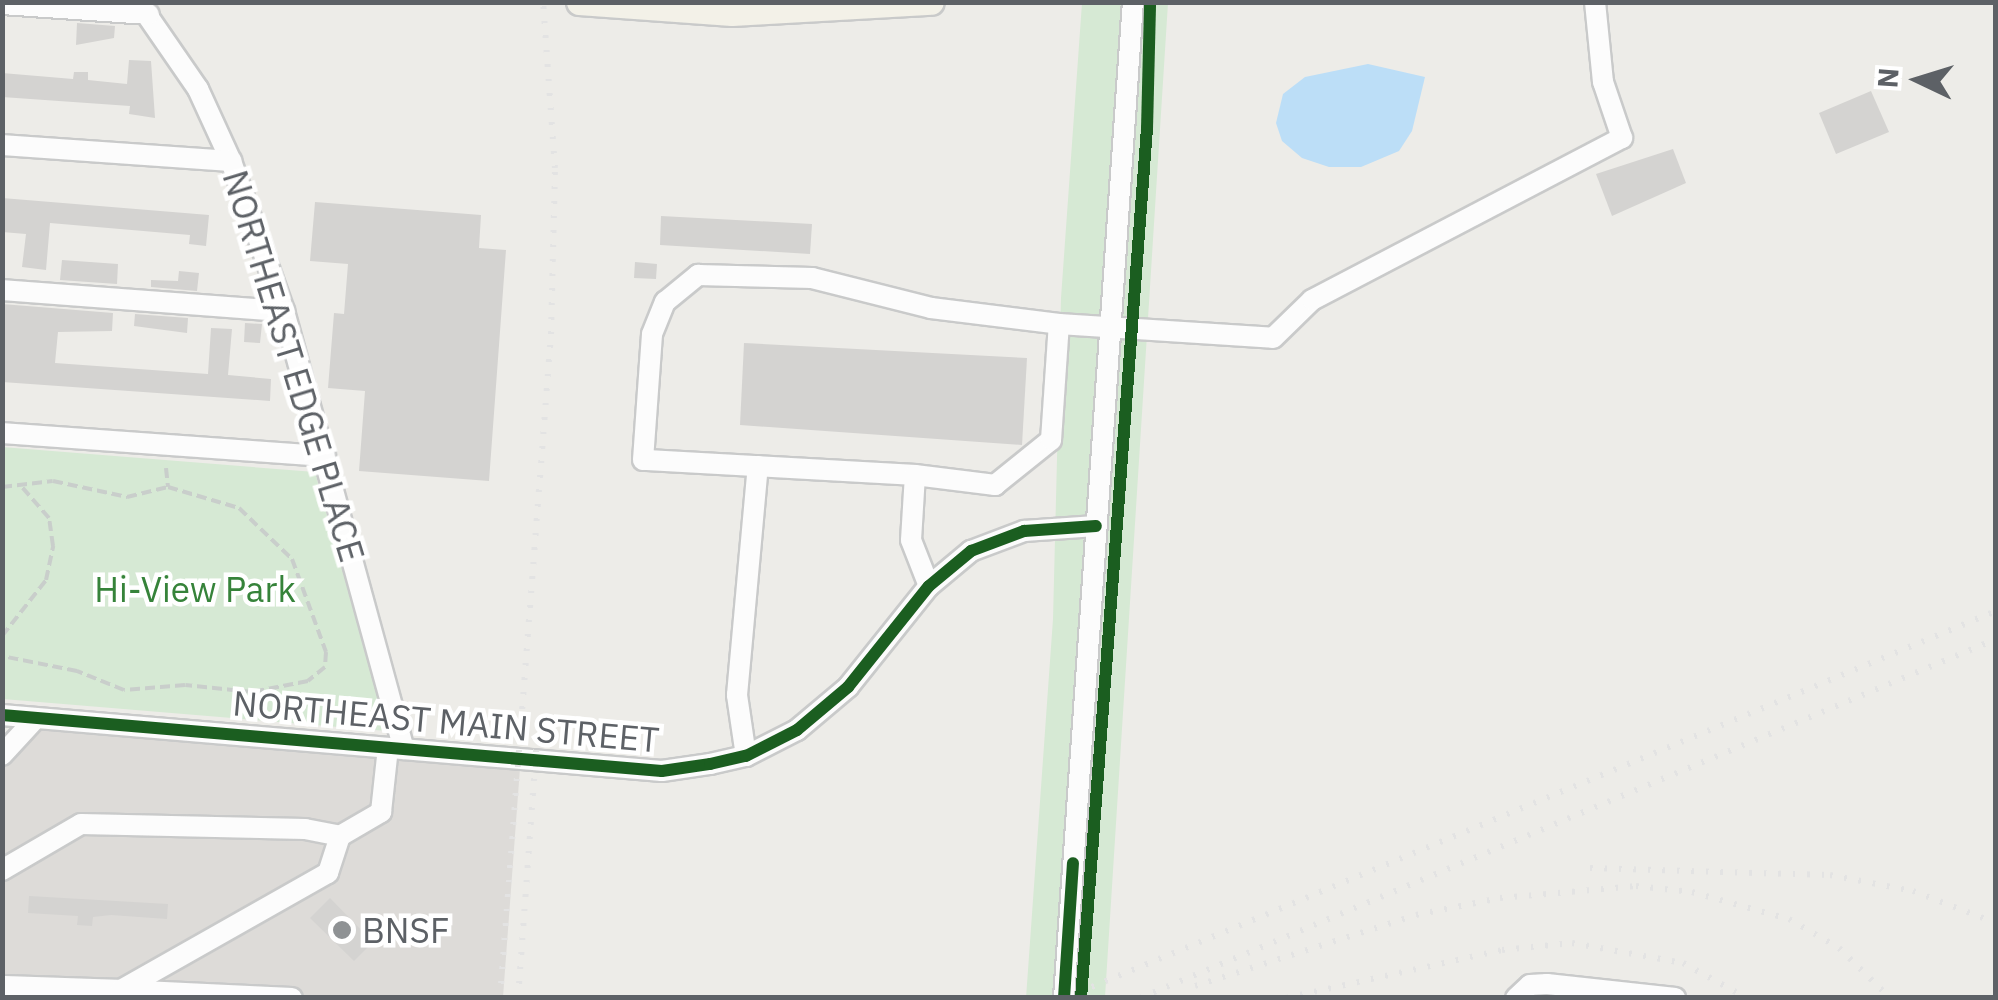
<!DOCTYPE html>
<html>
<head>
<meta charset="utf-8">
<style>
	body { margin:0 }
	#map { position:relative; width:1998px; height:1000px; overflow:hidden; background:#edece8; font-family:"IBM Plex Sans",sans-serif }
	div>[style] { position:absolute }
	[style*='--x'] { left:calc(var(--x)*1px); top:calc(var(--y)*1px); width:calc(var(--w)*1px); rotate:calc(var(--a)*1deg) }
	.industrial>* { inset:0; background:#dddbd8 }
	.green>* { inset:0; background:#d6e9d4 }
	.water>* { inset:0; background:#bcdef7 }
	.building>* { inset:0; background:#d4d3d1 }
	.path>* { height:4px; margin-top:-2px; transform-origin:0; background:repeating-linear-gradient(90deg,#c9cecb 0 10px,transparent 0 15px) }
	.roads { filter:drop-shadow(2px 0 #c9caca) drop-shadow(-2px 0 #c9caca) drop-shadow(0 2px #c9caca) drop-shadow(0 -2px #c9caca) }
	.minor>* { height:20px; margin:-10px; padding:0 10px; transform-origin:10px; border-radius:10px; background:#fcfcfc }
	.major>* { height:25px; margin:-12.5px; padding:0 12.5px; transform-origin:12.5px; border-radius:12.5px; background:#f3f1e8 }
	.rail>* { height:6px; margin-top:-3px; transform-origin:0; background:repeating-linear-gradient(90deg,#e3e3e3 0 2.5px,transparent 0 14.5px) }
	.cycleway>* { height:12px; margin:-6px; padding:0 6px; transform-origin:6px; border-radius:6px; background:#1b5e20 }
	.dots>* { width:28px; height:28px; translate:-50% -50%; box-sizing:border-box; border:5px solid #fff; border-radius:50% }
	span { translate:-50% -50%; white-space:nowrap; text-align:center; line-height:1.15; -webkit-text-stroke:9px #fff; paint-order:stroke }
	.street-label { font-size:35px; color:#5d6166 }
	.park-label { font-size:35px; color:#36833a }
	.poi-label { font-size:35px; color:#5d6166 }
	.left { translate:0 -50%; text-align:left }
	.frame { position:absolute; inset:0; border:5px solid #5d6166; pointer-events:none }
	.north { position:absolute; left:1868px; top:30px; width:100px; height:100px; -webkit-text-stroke:8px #fff; paint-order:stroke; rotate:274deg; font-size:28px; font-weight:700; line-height:40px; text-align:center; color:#5d6166 }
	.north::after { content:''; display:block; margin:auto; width:35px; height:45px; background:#5d6166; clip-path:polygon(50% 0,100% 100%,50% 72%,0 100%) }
</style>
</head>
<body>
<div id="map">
	<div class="industrial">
		<i style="clip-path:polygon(23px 729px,520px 768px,503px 997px,3px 998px,3px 742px)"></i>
	</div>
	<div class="green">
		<i style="clip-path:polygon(1082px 3px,1168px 3px,1105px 997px,1026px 998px,1053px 619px,1061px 298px)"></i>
		<i style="clip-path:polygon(2px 447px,315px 472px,387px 731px,3px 699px)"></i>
	</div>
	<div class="water">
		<i style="clip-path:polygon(1368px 64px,1425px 77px,1412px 131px,1399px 151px,1361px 167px,1329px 167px,1302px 158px,1282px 141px,1276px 123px,1283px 94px,1305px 77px)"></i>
	</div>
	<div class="building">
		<i style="clip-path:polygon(77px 23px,115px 26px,114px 38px,76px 45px)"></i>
		<i style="clip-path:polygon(129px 60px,151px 61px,155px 118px,129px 114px,130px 106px,2px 97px,2px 73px,73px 79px,74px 72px,88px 72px,88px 80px,127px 84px)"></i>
		<i style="clip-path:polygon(1871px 91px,1889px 132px,1836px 154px,1819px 113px)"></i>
		<i style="clip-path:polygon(1673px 149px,1686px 183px,1612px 216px,1596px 174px)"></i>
		<i style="clip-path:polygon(2px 198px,209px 215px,206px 246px,189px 244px,190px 235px,50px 223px,46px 270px,22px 267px,26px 234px,2px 232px)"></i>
		<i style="clip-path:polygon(315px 202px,481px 215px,479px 248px,506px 250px,489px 481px,359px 471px,365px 391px,328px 388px,334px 313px,344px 314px,348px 264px,310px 261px)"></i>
		<i style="clip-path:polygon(661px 216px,812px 224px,810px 254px,660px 245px)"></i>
		<i style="clip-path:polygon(62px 260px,118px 264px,117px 284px,60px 280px)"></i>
		<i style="clip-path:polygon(635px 262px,657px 264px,656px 279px,634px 278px)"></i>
		<i style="clip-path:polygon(179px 271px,199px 273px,197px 291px,151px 287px,151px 280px,178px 281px)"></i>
		<i style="clip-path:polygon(2px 304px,113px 313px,112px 331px,58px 332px,55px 363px,208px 374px,211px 328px,232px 329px,228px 375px,271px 379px,270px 401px,2px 382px)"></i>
		<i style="clip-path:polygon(135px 314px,188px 318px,187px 333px,134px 326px)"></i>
		<i style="clip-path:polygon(245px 323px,262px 324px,260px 343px,244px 342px)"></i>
		<i style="clip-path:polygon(744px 343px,1027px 358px,1022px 445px,740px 425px)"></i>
		<i style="clip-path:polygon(29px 896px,168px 904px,167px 919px,111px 915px,93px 917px,92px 926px,77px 925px,78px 916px,28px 913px)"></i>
		<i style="clip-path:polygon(330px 898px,373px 942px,354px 961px,310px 918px)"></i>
	</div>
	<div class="path">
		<i style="--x:166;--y:468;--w:19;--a:84"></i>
		<i style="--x:2;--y:487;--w:51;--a:-6.7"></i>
		<i style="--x:53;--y:481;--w:76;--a:12.2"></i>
		<i style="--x:127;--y:497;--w:42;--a:-13.7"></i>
		<i style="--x:168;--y:487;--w:74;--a:16.5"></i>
		<i style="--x:239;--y:508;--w:74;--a:43.9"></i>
		<i style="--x:292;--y:559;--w:99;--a:69.9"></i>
		<i style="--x:326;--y:652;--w:15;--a:94"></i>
		<i style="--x:325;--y:667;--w:22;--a:141"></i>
		<i style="--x:308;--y:681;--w:57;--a:168.9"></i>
		<i style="--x:252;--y:692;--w:67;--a:-174"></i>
		<i style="--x:185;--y:685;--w:61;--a:175.3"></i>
		<i style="--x:124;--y:690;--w:51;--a:-158"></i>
		<i style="--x:77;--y:671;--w:76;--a:-168.7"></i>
		<i style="--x:2;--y:636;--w:71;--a:-51.8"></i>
		<i style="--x:46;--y:580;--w:35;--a:-78"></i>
		<i style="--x:53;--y:546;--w:28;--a:-98"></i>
		<i style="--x:49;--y:518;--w:41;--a:-131.1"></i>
	</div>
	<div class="roads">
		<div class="minor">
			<i style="--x:138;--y:2;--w:106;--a:55.4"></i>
			<i style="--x:198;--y:89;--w:79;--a:65.4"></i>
			<i style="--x:231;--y:161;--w:159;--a:70.5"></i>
			<i style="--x:284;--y:311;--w:454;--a:74.7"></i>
			<i style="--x:2;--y:4;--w:147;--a:3.9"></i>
			<i style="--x:2;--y:145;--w:230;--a:4"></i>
			<i style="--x:2;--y:290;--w:283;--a:4.3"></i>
			<i style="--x:2;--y:433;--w:324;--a:4.1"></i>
			<i style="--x:915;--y:475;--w:272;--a:-176.8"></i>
			<i style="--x:643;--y:460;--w:126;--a:-85.9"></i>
			<i style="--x:652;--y:334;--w:35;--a:-68"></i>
			<i style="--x:665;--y:302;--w:43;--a:-39.3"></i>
			<i style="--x:698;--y:275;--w:114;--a:1.5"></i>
			<i style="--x:812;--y:278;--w:123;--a:14.1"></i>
			<i style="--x:931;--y:308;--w:129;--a:7.1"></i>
			<i style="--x:929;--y:586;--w:49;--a:-111.4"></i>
			<i style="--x:911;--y:540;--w:65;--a:-86.5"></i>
			<i style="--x:915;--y:475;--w:81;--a:7.1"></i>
			<i style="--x:995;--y:485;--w:72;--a:-38.8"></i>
			<i style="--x:1051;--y:440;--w:116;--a:-86.1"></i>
			<i style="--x:1059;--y:324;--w:214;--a:3.7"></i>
			<i style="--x:1273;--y:338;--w:54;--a:-44.3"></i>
			<i style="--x:1312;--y:300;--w:350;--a:-27.6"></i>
			<i style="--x:1622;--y:138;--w:59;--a:-108.7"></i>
			<i style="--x:1603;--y:82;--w:80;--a:-95.7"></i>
			<i style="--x:2;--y:715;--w:662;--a:4.85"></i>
			<i style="--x:662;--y:771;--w:49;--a:-8.3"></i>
			<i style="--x:710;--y:764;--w:37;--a:-13"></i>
			<i style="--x:746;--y:756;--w:57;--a:-27"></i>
			<i style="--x:797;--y:730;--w:67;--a:-40.1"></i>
			<i style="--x:848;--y:687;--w:129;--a:-51.3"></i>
			<i style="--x:929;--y:586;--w:55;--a:-39.8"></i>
			<i style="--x:971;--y:551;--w:57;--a:-20.7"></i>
			<i style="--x:1024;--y:531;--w:72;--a:-4"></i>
			<i style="--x:2;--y:755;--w:50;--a:-47.4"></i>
			<i style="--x:746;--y:756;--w:62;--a:-98.4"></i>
			<i style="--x:737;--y:695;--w:230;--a:-84.8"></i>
			<i style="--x:2;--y:870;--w:91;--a:-30.2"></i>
			<i style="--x:81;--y:824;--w:224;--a:1.3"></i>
			<i style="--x:305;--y:829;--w:36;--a:11"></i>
			<i style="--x:2;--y:986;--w:119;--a:1.9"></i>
			<i style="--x:121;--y:990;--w:238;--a:-29.5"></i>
			<i style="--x:328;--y:873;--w:39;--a:-72"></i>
			<i style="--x:340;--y:836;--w:48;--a:-30.3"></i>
			<i style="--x:381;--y:812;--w:64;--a:-83.8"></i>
			<i style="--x:121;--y:990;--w:171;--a:2.7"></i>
			<i style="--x:1064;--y:998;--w:998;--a:-86.04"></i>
			<i style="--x:1516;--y:998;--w:19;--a:-43"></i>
			<i style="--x:1530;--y:985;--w:17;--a:-3"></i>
			<i style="--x:1547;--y:984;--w:129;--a:6.2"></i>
		</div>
		<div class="major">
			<i style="--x:579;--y:2;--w:153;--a:4.1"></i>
			<i style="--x:732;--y:13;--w:199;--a:-3.2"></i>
		</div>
	</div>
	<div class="rail">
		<i style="--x:1590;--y:868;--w:240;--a:1.7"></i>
		<i style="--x:1830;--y:875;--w:85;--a:10.9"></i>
		<i style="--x:1913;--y:891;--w:89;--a:21.1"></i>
		<i style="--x:1195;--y:986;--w:232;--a:-17.8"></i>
		<i style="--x:1416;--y:915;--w:86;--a:-11.4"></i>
		<i style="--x:1500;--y:898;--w:137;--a:-5"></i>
		<i style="--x:1636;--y:886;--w:56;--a:6.1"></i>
		<i style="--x:1692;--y:892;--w:101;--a:15.6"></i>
		<i style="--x:1789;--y:919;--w:58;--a:30.1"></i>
		<i style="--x:1839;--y:948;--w:71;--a:44.4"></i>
		<i style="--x:500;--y:998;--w:666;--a:-85.61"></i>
		<i style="--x:551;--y:334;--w:166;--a:-88.6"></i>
		<i style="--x:555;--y:168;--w:166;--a:-94.1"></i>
		<i style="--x:518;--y:998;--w:274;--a:-85.8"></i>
		<i style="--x:1065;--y:998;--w:1008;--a:-22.57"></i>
		<i style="--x:1140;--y:998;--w:928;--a:-22.75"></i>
		<i style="--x:1286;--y:998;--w:221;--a:-12.5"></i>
		<i style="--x:1502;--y:950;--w:70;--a:-5.7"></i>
		<i style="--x:1572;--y:943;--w:113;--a:10.2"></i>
		<i style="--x:1683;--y:963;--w:73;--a:28.7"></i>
	</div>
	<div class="cycleway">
		<i style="--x:2;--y:715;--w:662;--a:4.85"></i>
		<i style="--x:662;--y:771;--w:49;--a:-8.3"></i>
		<i style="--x:710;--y:764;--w:37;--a:-13"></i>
		<i style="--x:746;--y:756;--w:57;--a:-27"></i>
		<i style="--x:797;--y:730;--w:67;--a:-40.1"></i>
		<i style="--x:848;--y:687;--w:129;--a:-51.3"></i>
		<i style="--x:929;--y:586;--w:55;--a:-39.8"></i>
		<i style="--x:971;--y:551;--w:57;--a:-20.7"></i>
		<i style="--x:1024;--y:531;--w:72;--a:-4"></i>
		<i style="--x:1064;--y:998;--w:135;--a:-86.2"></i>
		<i style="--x:1081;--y:998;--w:872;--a:-85.66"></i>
		<i style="--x:1147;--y:129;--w:127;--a:-88.6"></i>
	</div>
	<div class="dots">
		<i style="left:342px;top:930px;background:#8f9294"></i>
	</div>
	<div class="street-label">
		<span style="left:294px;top:366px;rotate:73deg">NORTHEAST EDGE PLACE</span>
		<span style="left:446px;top:721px;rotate:5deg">NORTHEAST MAIN STREET</span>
	</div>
	<div class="park-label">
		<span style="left:195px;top:589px">Hi-View Park</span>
	</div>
	<div class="poi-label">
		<span class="left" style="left:362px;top:930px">BNSF</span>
	</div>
	<div class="frame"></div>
	<div class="north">N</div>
</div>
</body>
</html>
